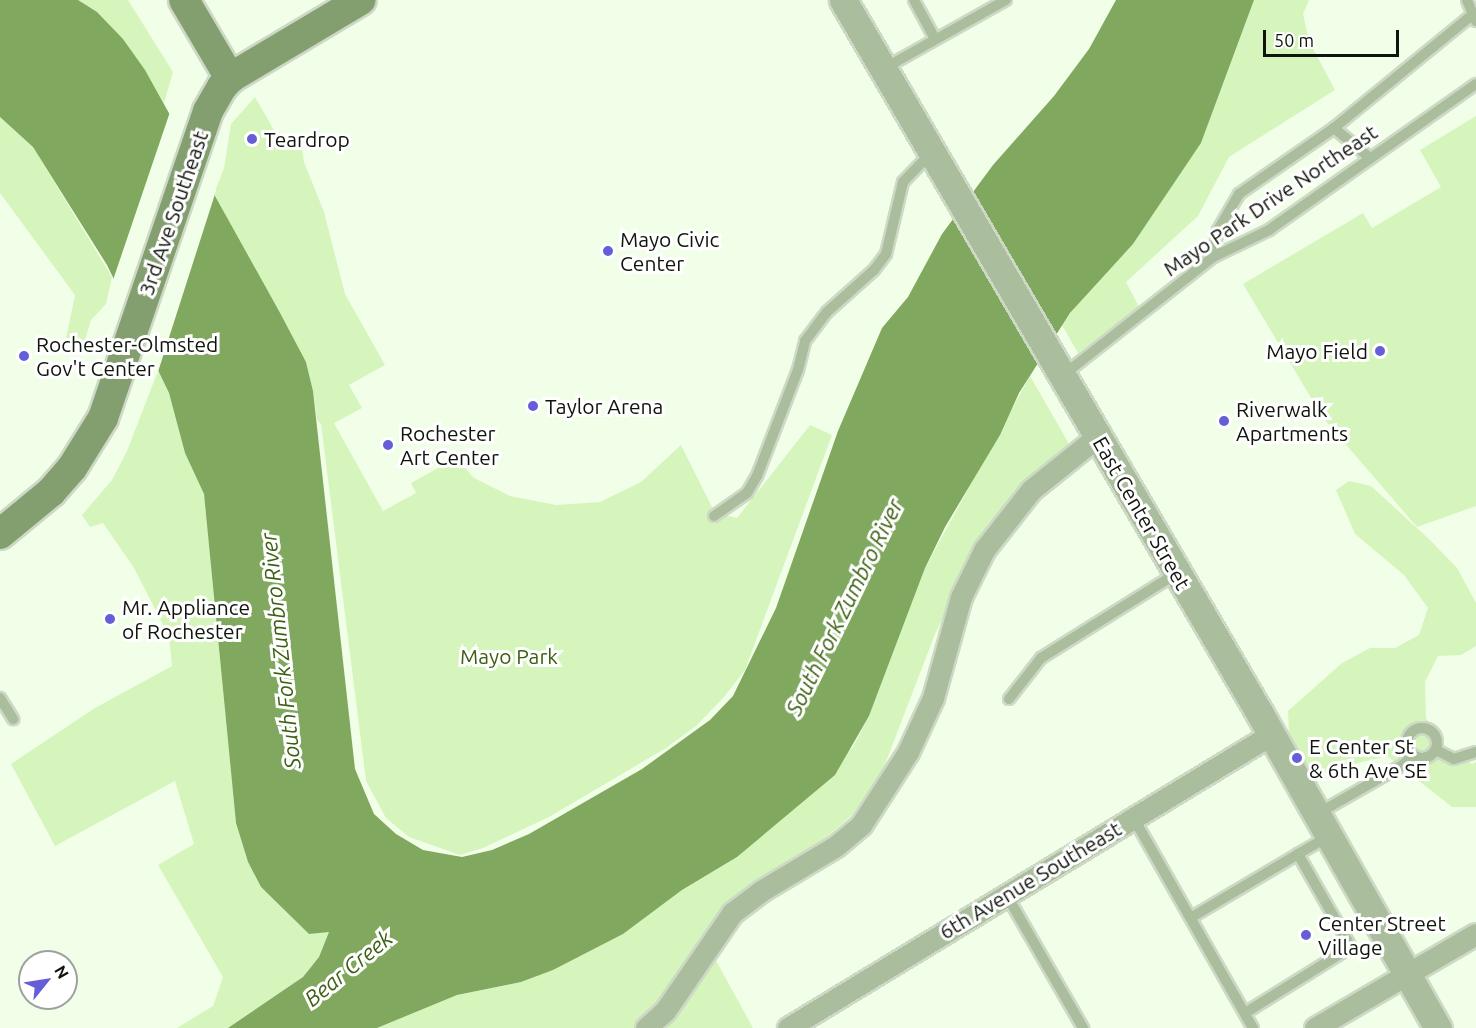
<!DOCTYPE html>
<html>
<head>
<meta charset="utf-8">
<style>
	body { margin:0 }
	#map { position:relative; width:1476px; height:1028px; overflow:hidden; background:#f1fee8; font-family:Ubuntu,sans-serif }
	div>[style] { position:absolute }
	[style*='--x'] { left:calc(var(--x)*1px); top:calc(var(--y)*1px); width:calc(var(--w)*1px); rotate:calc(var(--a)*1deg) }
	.green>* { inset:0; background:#d6f5bd }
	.water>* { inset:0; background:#80a85e }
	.pier>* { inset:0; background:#f1fee8 }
	.roads { filter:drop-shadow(2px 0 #cdd9c5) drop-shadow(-2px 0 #cdd9c5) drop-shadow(0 2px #cdd9c5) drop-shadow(0 -2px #cdd9c5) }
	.service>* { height:10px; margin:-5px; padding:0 5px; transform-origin:5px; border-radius:5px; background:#aabd9c }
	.service>.ring { margin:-5px; padding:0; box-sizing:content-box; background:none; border:10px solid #aabd9c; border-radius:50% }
	.minor>* { height:21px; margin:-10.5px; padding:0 10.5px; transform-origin:10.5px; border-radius:10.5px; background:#aabd9c }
	.tertiary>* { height:27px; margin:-13.5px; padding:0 13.5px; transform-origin:13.5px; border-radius:13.5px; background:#aabd9c }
	.secondary>* { height:30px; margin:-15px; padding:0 15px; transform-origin:15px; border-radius:15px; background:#849f6f }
	.dots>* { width:16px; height:16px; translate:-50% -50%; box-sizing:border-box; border:3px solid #fff; border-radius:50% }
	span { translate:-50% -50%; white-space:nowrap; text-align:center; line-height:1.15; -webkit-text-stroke:6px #fff; paint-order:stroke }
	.poi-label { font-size:21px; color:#0f140c }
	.left { translate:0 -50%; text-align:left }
	.right { translate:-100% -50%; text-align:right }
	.street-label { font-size:21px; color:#0f140c }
	.park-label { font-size:21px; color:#3b5f10 }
	.water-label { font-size:22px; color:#3c6012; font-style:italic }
	.north { position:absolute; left:18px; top:950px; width:60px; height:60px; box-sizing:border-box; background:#fff; border:2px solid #9fa19e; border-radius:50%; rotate:60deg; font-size:16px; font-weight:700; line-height:24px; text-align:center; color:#0f140c }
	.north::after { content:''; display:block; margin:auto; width:21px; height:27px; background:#665ed7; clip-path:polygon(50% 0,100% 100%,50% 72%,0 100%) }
	.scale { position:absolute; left:1263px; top:30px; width:136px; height:27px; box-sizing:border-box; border:3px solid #0f140c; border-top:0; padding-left:8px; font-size:18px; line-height:21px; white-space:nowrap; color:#0f140c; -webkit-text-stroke:4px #fff; paint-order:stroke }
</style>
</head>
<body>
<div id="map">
	<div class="green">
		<i style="clip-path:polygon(78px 0,128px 0,173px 72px,164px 103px,123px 39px)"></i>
		<i style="clip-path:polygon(1254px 0,1309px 0,1303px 14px,1309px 41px,1335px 90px,1229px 157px,1198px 216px,1126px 282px,1139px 307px,1078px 353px,1062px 325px,1085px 293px,1133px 244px,1201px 143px)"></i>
		<i style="clip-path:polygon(255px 97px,286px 151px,301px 142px,304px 162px,324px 212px,345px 294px,385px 365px,349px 385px,362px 408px,334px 423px,383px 511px,416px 493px,411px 483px,456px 458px,474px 478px,510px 496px,556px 505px,600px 502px,641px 482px,681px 445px,712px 507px,719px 514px,737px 518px,810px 425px,832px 435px,745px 670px,724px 697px,696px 726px,666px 748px,549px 817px,483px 848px,460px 855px,409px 837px,386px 818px,366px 781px,321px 424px,317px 420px,313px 391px,306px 362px,214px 194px,224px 168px,231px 124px)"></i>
		<i style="clip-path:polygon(1476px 116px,1476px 506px,1417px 527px,1323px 418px,1243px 284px,1363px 213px,1372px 228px,1441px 187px,1420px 150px)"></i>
		<i style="clip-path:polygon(0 117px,33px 147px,112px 277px,106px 304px,91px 320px,81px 353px,66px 338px,75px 295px,0 193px)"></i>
		<i style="clip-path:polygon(158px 371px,169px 393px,185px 453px,204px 494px,236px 823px,248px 862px,261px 887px,309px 934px,330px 931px,319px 957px,303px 977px,228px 1028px,177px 1028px,213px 1006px,223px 977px,158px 865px,194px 844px,175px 781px,55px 846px,11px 764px,95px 708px,172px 666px,169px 636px,134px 568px,103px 523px,90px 527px,82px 515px,112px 480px,127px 451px)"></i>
		<i style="clip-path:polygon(1030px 376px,1072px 449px,1035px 475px,1000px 511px,979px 544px,935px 634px,884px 767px,852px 815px,822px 841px,741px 896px,702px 935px,753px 1028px,377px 1028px,457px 995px,521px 982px,553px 970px,623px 934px,682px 890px,737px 857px,853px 747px,869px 716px,925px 568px)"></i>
		<i style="clip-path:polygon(1349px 481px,1371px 486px,1429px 539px,1457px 568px,1476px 603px,1476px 646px,1461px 655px,1438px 656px,1425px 682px,1426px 718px,1445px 748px,1472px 764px,1476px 762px,1476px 807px,1452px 807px,1387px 756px,1317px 773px,1305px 762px,1289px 733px,1288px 711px,1342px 663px,1370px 648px,1395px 648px,1419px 635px,1428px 608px,1404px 575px,1355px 534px,1336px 490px)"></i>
	</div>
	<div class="water">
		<i style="clip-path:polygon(0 0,78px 0,97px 12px,123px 39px,145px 70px,279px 311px,306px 362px,313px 391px,355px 769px,374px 814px,396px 834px,423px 850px,462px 857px,492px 850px,529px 834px,642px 769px,710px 720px,733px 696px,776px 608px,838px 431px,882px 328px,908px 297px,942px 234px,993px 165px,1054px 96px,1089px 49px,1116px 0,1254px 0,1201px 143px,1133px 244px,1070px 313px,1019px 393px,1000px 435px,945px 527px,925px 568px,869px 716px,835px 775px,737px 857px,682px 890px,623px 934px,553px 970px,521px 982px,457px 995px,377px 1028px,228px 1028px,303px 977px,319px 957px,329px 932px,309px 934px,261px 887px,248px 862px,236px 823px,204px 494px,185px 453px,169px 393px,107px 265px,33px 147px,0 117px)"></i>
	</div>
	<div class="pier">
		<i style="clip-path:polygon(171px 109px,216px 191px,157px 375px,112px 283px)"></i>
	</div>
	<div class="roads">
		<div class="service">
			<i style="--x:914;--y:0;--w:44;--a:61.7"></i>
			<i style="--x:1467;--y:0;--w:23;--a:67"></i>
			<i style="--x:883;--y:69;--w:141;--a:-29.3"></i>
			<i style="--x:1334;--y:128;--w:177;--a:-39.3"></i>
			<i style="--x:1213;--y:257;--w:27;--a:-80"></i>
			<i style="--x:1218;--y:230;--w:42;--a:-59.7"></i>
			<i style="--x:1239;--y:194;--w:116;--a:-34.8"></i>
			<i style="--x:1334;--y:128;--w:47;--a:39.8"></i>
			<i style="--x:1062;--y:376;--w:192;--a:-38.2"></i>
			<i style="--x:1213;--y:257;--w:62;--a:-25.7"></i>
			<i style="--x:1269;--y:230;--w:253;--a:-35.2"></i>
			<i style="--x:714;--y:516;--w:40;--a:-34.9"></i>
			<i style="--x:747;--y:493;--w:20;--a:-60"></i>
			<i style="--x:757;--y:476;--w:114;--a:-68.9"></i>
			<i style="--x:798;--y:370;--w:30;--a:-76"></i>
			<i style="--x:805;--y:341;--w:36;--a:-53"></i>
			<i style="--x:827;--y:312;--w:63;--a:-41.8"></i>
			<i style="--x:874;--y:270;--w:20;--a:-53"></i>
			<i style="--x:886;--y:254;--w:74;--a:-76.7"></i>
			<i style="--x:903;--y:182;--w:39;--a:-46"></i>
			<i style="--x:0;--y:698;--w:25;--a:58"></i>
			<i style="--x:1009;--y:699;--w:52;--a:-52"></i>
			<i style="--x:1041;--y:658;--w:160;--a:-32"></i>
			<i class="ring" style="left:1407px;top:728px;width:20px;height:20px"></i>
			<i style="--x:1436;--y:750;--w:20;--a:27"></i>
			<i style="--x:1454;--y:759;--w:23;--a:-18"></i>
			<i style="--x:1317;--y:814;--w:99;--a:-29.7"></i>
			<i style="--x:1403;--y:765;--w:13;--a:-48"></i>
			<i style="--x:1133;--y:817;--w:243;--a:60.4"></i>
			<i style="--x:1006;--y:894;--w:155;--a:60.1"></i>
			<i style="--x:1192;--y:917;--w:123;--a:-30.7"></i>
			<i style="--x:1245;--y:1013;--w:125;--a:-31.9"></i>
			<i style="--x:1351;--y:947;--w:107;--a:-119.7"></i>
			<i style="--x:1298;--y:854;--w:36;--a:-30"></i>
		</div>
		<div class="minor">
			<i style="--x:646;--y:1028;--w:25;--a:-42"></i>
			<i style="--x:665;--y:1011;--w:119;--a:-55.6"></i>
			<i style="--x:732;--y:913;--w:36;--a:-37"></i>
			<i style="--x:761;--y:891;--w:87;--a:-31"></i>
			<i style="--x:836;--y:846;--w:33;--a:-40"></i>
			<i style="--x:861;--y:825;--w:87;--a:-57.2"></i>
			<i style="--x:908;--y:752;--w:60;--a:-65.2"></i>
			<i style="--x:933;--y:698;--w:105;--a:-74.5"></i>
			<i style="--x:961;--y:597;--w:52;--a:-63.9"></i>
			<i style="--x:984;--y:550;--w:76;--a:-51.9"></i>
			<i style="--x:1031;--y:490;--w:85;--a:-38.8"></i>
			<i style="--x:788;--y:1028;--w:566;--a:-31.28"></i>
			<i style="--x:1315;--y:1028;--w:186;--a:-30.3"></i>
		</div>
		<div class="tertiary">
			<i style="--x:843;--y:0;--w:827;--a:59.71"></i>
			<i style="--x:1260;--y:714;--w:361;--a:60.5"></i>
		</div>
		<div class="secondary">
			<i style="--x:184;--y:0;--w:91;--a:59.5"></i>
			<i style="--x:0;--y:534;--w:66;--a:-39.5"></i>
			<i style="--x:51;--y:492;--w:32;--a:-49"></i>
			<i style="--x:72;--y:468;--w:59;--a:-58.2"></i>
			<i style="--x:103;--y:418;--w:324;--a:-71.1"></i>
			<i style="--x:208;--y:111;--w:28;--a:-60"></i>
			<i style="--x:222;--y:87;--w:12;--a:-48"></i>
			<i style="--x:230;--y:78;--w:152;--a:-30.8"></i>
		</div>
	</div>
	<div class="dots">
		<i style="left:252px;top:139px;background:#665ed7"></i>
		<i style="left:608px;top:251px;background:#665ed7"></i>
		<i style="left:1380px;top:351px;background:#665ed7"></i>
		<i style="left:24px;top:356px;background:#665ed7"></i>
		<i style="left:533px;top:406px;background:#665ed7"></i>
		<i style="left:1224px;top:421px;background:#665ed7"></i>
		<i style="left:388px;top:445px;background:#665ed7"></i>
		<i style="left:110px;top:619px;background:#665ed7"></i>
		<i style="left:1297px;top:758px;background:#665ed7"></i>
		<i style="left:1306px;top:935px;background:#665ed7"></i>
	</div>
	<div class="poi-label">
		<span class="left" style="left:264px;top:139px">Teardrop</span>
		<span class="left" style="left:620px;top:251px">Mayo Civic<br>Center</span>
		<span class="left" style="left:36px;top:356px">Rochester-Olmsted<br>Gov't Center</span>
		<span class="right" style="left:1368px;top:351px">Mayo Field</span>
		<span class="left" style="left:545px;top:406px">Taylor Arena</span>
		<span class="left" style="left:1236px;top:421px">Riverwalk<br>Apartments</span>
		<span class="left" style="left:400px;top:445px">Rochester<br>Art Center</span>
		<span class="left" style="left:122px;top:619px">Mr. Appliance<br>of Rochester</span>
		<span class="left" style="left:1309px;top:758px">E Center St<br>&amp; 6th Ave SE</span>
		<span class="left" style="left:1318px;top:935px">Center Street<br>Village</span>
	</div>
	<div class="street-label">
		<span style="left:1270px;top:200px;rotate:-34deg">Mayo Park Drive Northeast</span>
		<span style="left:173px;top:213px;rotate:-71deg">3rd Ave Southeast</span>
		<span style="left:1142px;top:513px;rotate:60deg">East Center Street</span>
		<span style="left:1030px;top:880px;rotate:-31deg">6th Avenue Southeast</span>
	</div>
	<div class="park-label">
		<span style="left:509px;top:656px">Mayo Park</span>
	</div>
	<div class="water-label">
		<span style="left:844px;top:607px;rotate:-64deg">South Fork Zumbro River</span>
		<span style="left:280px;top:651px;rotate:-96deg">South Fork Zumbro River</span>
		<span style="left:348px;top:968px;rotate:-39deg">Bear Creek</span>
	</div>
	<div class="north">N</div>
	<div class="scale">50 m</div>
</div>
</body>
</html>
